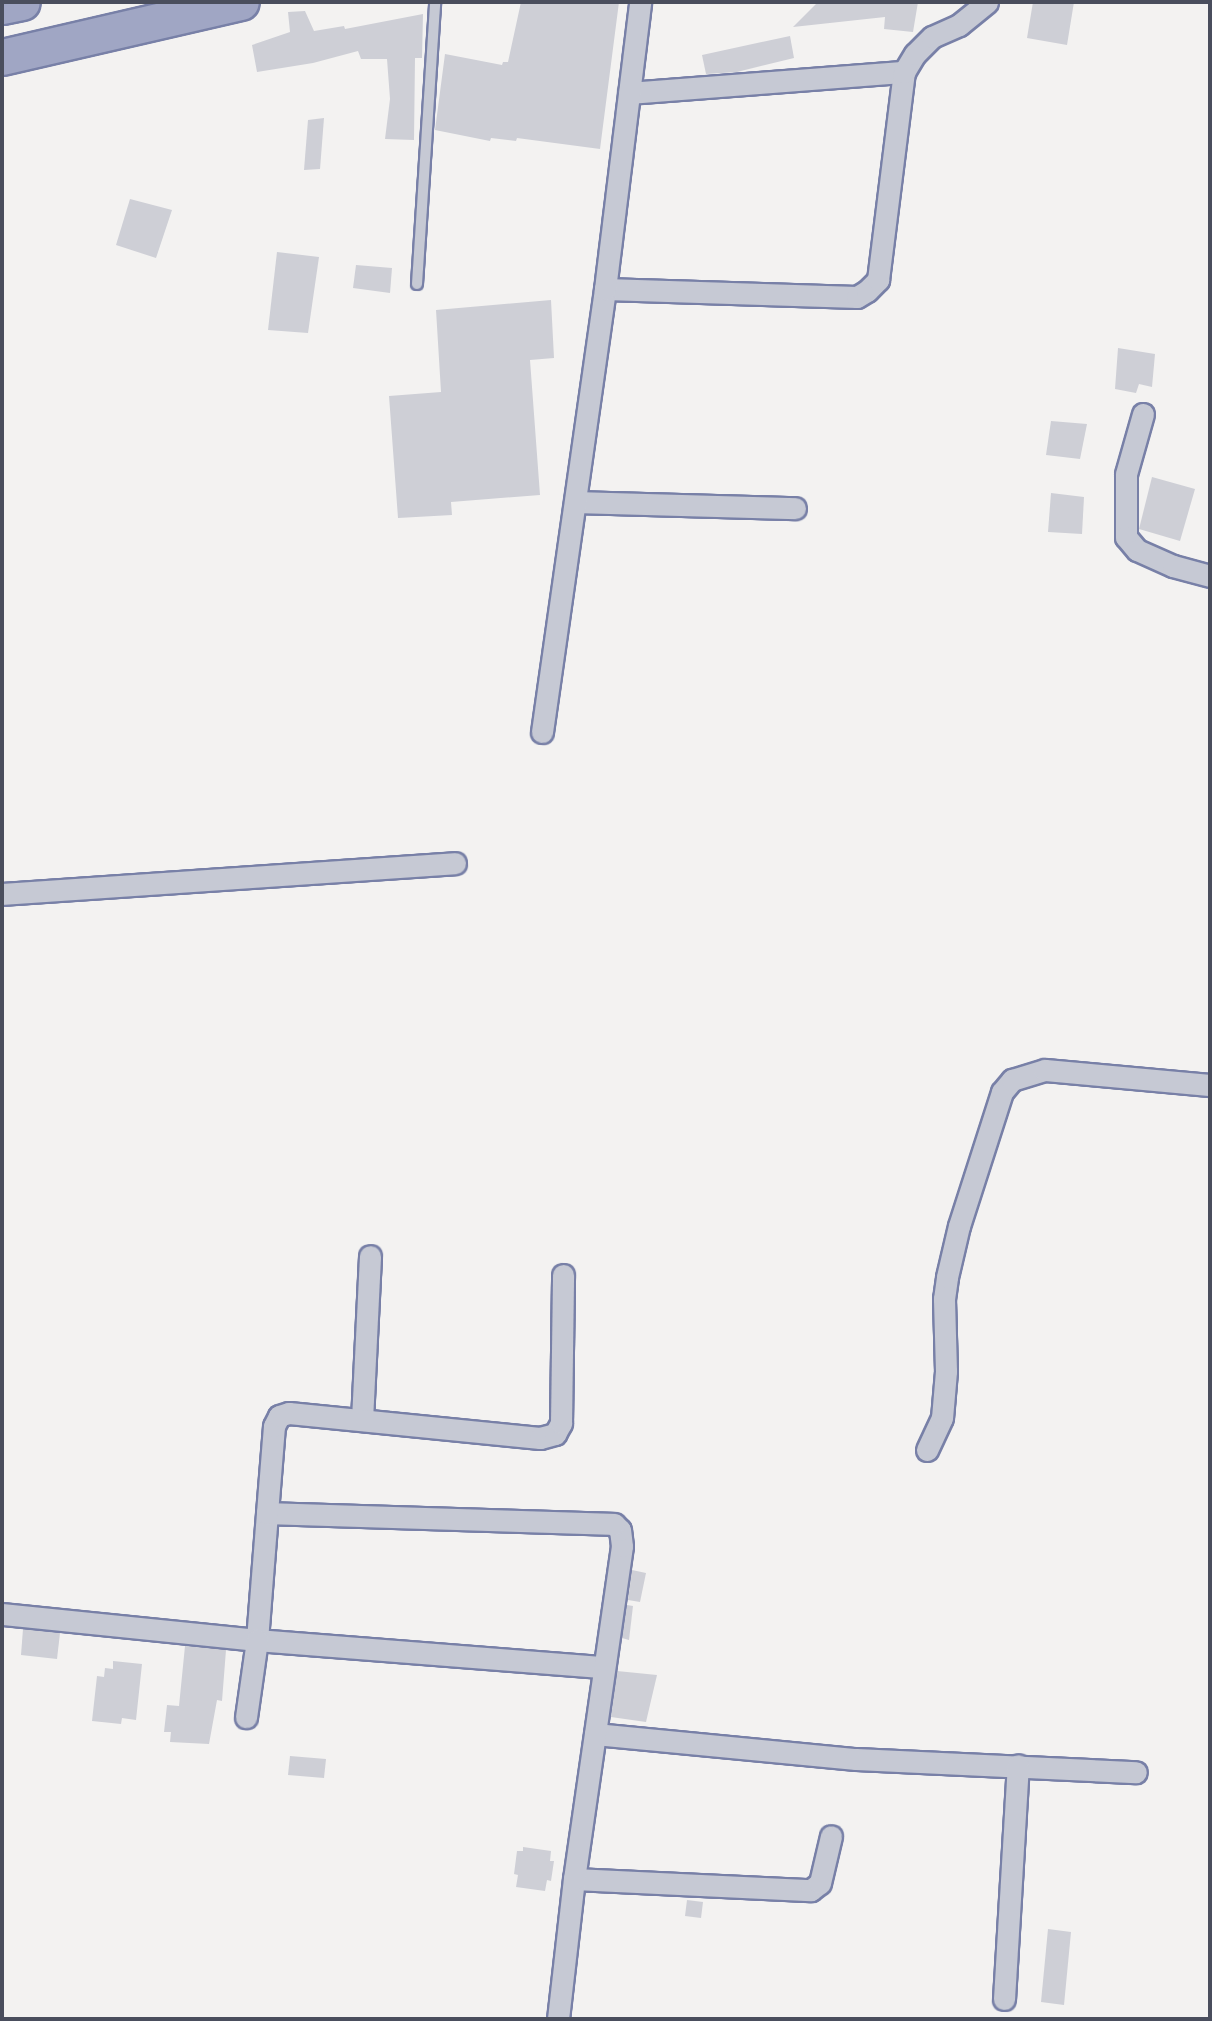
<!DOCTYPE html>
<html>
<head>
<meta charset="utf-8">
<style>
	body { margin:0 }
	#map { position:relative; width:1212px; height:2021px; overflow:hidden; background:#f3f2f1; font-family:Cabin,sans-serif }
	div>[style] { position:absolute }
	[style*='--x'] { left:calc(var(--x)*1px); top:calc(var(--y)*1px); width:calc(var(--w)*1px); rotate:calc(var(--a)*1deg) }
	.building>* { inset:0; background:#cecfd6 }
	.roads { filter:drop-shadow(2px 0 #7880a7) drop-shadow(-2px 0 #7880a7) drop-shadow(0 2px #7880a7) drop-shadow(0 -2px #7880a7) }
	.service>* { height:10px; margin:-5px; padding:0 5px; transform-origin:5px; border-radius:5px; background:#c6c9d4 }
	.minor>* { height:21px; margin:-10.5px; padding:0 10.5px; transform-origin:10.5px; border-radius:10.5px; background:#c6c9d4 }
	.trunk>* { height:35px; margin:-17.5px; padding:0 17.5px; transform-origin:17.5px; border-radius:17.5px; background:#a0a6c4 }
	span { translate:-50% -50%; white-space:nowrap; text-align:center; line-height:1.15; -webkit-text-stroke:5px #fff; paint-order:stroke }
	.frame { position:absolute; inset:0; border:4px solid #4a4e5d; pointer-events:none }
</style>
</head>
<body>
<div id="map">
	<div class="building">
		<i style="clip-path:polygon(521px 2px,619px 2px,600px 149px,517px 138px,516px 141px,491px 138px,490px 141px,435px 130px,445px 54px,502px 65px,503px 62px,508px 62px)"></i>
		<i style="clip-path:polygon(818px 2px,918px 2px,913px 32px,884px 29px,885px 17px,793px 27px)"></i>
		<i style="clip-path:polygon(1033px 2px,1074px 2px,1067px 45px,1027px 38px)"></i>
		<i style="clip-path:polygon(305px 11px,314px 31px,344px 26px,345px 29px,423px 14px,422px 58px,415px 58px,414px 140px,385px 139px,390px 99px,387px 59px,361px 59px,358px 51px,313px 63px,257px 72px,252px 45px,290px 32px,288px 12px)"></i>
		<i style="clip-path:polygon(790px 36px,794px 58px,737px 72px,706px 74px,702px 55px)"></i>
		<i style="clip-path:polygon(324px 118px,320px 169px,304px 170px,308px 120px)"></i>
		<i style="clip-path:polygon(130px 199px,172px 210px,156px 258px,116px 245px)"></i>
		<i style="clip-path:polygon(277px 252px,319px 257px,308px 333px,268px 330px)"></i>
		<i style="clip-path:polygon(356px 265px,392px 268px,390px 293px,353px 288px)"></i>
		<i style="clip-path:polygon(551px 300px,554px 358px,530px 360px,540px 495px,451px 502px,452px 515px,398px 518px,389px 396px,441px 392px,436px 310px)"></i>
		<i style="clip-path:polygon(1118px 348px,1155px 354px,1152px 387px,1139px 384px,1136px 393px,1115px 389px)"></i>
		<i style="clip-path:polygon(1051px 421px,1087px 424px,1080px 459px,1046px 455px)"></i>
		<i style="clip-path:polygon(1152px 477px,1195px 489px,1180px 541px,1139px 529px)"></i>
		<i style="clip-path:polygon(1051px 493px,1084px 497px,1082px 534px,1048px 532px)"></i>
		<i style="clip-path:polygon(632px 1570px,646px 1573px,640px 1602px,628px 1600px)"></i>
		<i style="clip-path:polygon(627px 1605px,633px 1606px,629px 1640px,622px 1638px)"></i>
		<i style="clip-path:polygon(23px 1629px,60px 1633px,57px 1659px,21px 1655px)"></i>
		<i style="clip-path:polygon(185px 1646px,226px 1650px,222px 1701px,217px 1700px,209px 1744px,170px 1742px,171px 1732px,164px 1732px,167px 1705px,179px 1706px)"></i>
		<i style="clip-path:polygon(113px 1661px,142px 1664px,136px 1720px,122px 1718px,121px 1724px,92px 1721px,97px 1676px,104px 1677px,105px 1668px,113px 1669px)"></i>
		<i style="clip-path:polygon(617px 1671px,657px 1675px,646px 1722px,611px 1717px)"></i>
		<i style="clip-path:polygon(290px 1756px,326px 1759px,324px 1778px,288px 1775px)"></i>
		<i style="clip-path:polygon(523px 1847px,551px 1851px,550px 1861px,554px 1861px,551px 1881px,547px 1880px,545px 1891px,516px 1887px,518px 1875px,514px 1874px,517px 1851px,523px 1851px)"></i>
		<i style="clip-path:polygon(687px 1900px,703px 1902px,701px 1918px,685px 1916px)"></i>
		<i style="clip-path:polygon(1048px 1929px,1071px 1932px,1064px 2005px,1041px 2002px)"></i>
	</div>
	<div class="roads">
		<div class="service">
			<i style="--x:417;--y:284;--w:283;--a:-86.3"></i>
		</div>
		<div class="minor">
			<i style="--x:629;--y:93;--w:276;--a:-4.4"></i>
			<i style="--x:605;--y:289;--w:252;--a:1.8"></i>
			<i style="--x:857;--y:297;--w:12;--a:-31"></i>
			<i style="--x:867;--y:291;--w:16;--a:-45"></i>
			<i style="--x:878;--y:280;--w:210;--a:-82.9"></i>
			<i style="--x:904;--y:72;--w:21;--a:-59"></i>
			<i style="--x:915;--y:54;--w:24;--a:-45"></i>
			<i style="--x:932;--y:37;--w:30;--a:-24"></i>
			<i style="--x:959;--y:25;--w:36;--a:-39"></i>
			<i style="--x:1143;--y:414;--w:62;--a:105.8"></i>
			<i style="--x:1126;--y:474;--w:63;--a:90"></i>
			<i style="--x:1126;--y:537;--w:17;--a:50"></i>
			<i style="--x:1137;--y:550;--w:39;--a:24"></i>
			<i style="--x:1173;--y:566;--w:38;--a:15"></i>
			<i style="--x:576;--y:502;--w:219;--a:1.6"></i>
			<i style="--x:542;--y:732;--w:447;--a:-81.9"></i>
			<i style="--x:605;--y:289;--w:289;--a:-83"></i>
			<i style="--x:2;--y:894;--w:454;--a:-3.9"></i>
			<i style="--x:362;--y:1420;--w:164;--a:-87.2"></i>
			<i style="--x:927;--y:1450;--w:35;--a:-65"></i>
			<i style="--x:942;--y:1418;--w:47;--a:-85.1"></i>
			<i style="--x:946;--y:1371;--w:72;--a:-91.6"></i>
			<i style="--x:944;--y:1299;--w:22;--a:-82"></i>
			<i style="--x:947;--y:1277;--w:52;--a:-76.8"></i>
			<i style="--x:959;--y:1226;--w:141;--a:-72.2"></i>
			<i style="--x:1002;--y:1092;--w:16;--a:-50"></i>
			<i style="--x:1012;--y:1080;--w:34;--a:-17"></i>
			<i style="--x:1045;--y:1070;--w:166;--a:5.2"></i>
			<i style="--x:267;--y:1513;--w:127;--a:94.5"></i>
			<i style="--x:257;--y:1640;--w:347;--a:4.5"></i>
			<i style="--x:2;--y:1614;--w:256;--a:5.8"></i>
			<i style="--x:257;--y:1640;--w:78;--a:98.1"></i>
			<i style="--x:595;--y:1734;--w:262;--a:5.5"></i>
			<i style="--x:856;--y:1759;--w:280;--a:2.7"></i>
			<i style="--x:574;--y:1879;--w:237;--a:2.7"></i>
			<i style="--x:811;--y:1890;--w:11;--a:-38"></i>
			<i style="--x:820;--y:1883;--w:48;--a:-76.8"></i>
			<i style="--x:1004;--y:1999;--w:234;--a:-86.6"></i>
			<i style="--x:558;--y:2019;--w:141;--a:-83.5"></i>
			<i style="--x:574;--y:1879;--w:336;--a:-81.8"></i>
			<i style="--x:622;--y:1546;--w:16;--a:-97"></i>
			<i style="--x:620;--y:1530;--w:8;--a:-135"></i>
			<i style="--x:614;--y:1524;--w:347;--a:-178.2"></i>
			<i style="--x:267;--y:1513;--w:87;--a:-85.4"></i>
			<i style="--x:274;--y:1426;--w:11;--a:-63"></i>
			<i style="--x:279;--y:1416;--w:10;--a:-17"></i>
			<i style="--x:289;--y:1413;--w:252;--a:5.7"></i>
			<i style="--x:540;--y:1438;--w:16;--a:-15"></i>
			<i style="--x:555;--y:1434;--w:13;--a:-61"></i>
			<i style="--x:561;--y:1423;--w:148;--a:-89.2"></i>
		</div>
		<div class="trunk">
			<i style="--x:2;--y:6;--w:20;--a:-11"></i>
			<i style="--x:2;--y:57;--w:245;--a:-13"></i>
		</div>
	</div>
	<div class="frame"></div>
</div>
</body>
</html>
